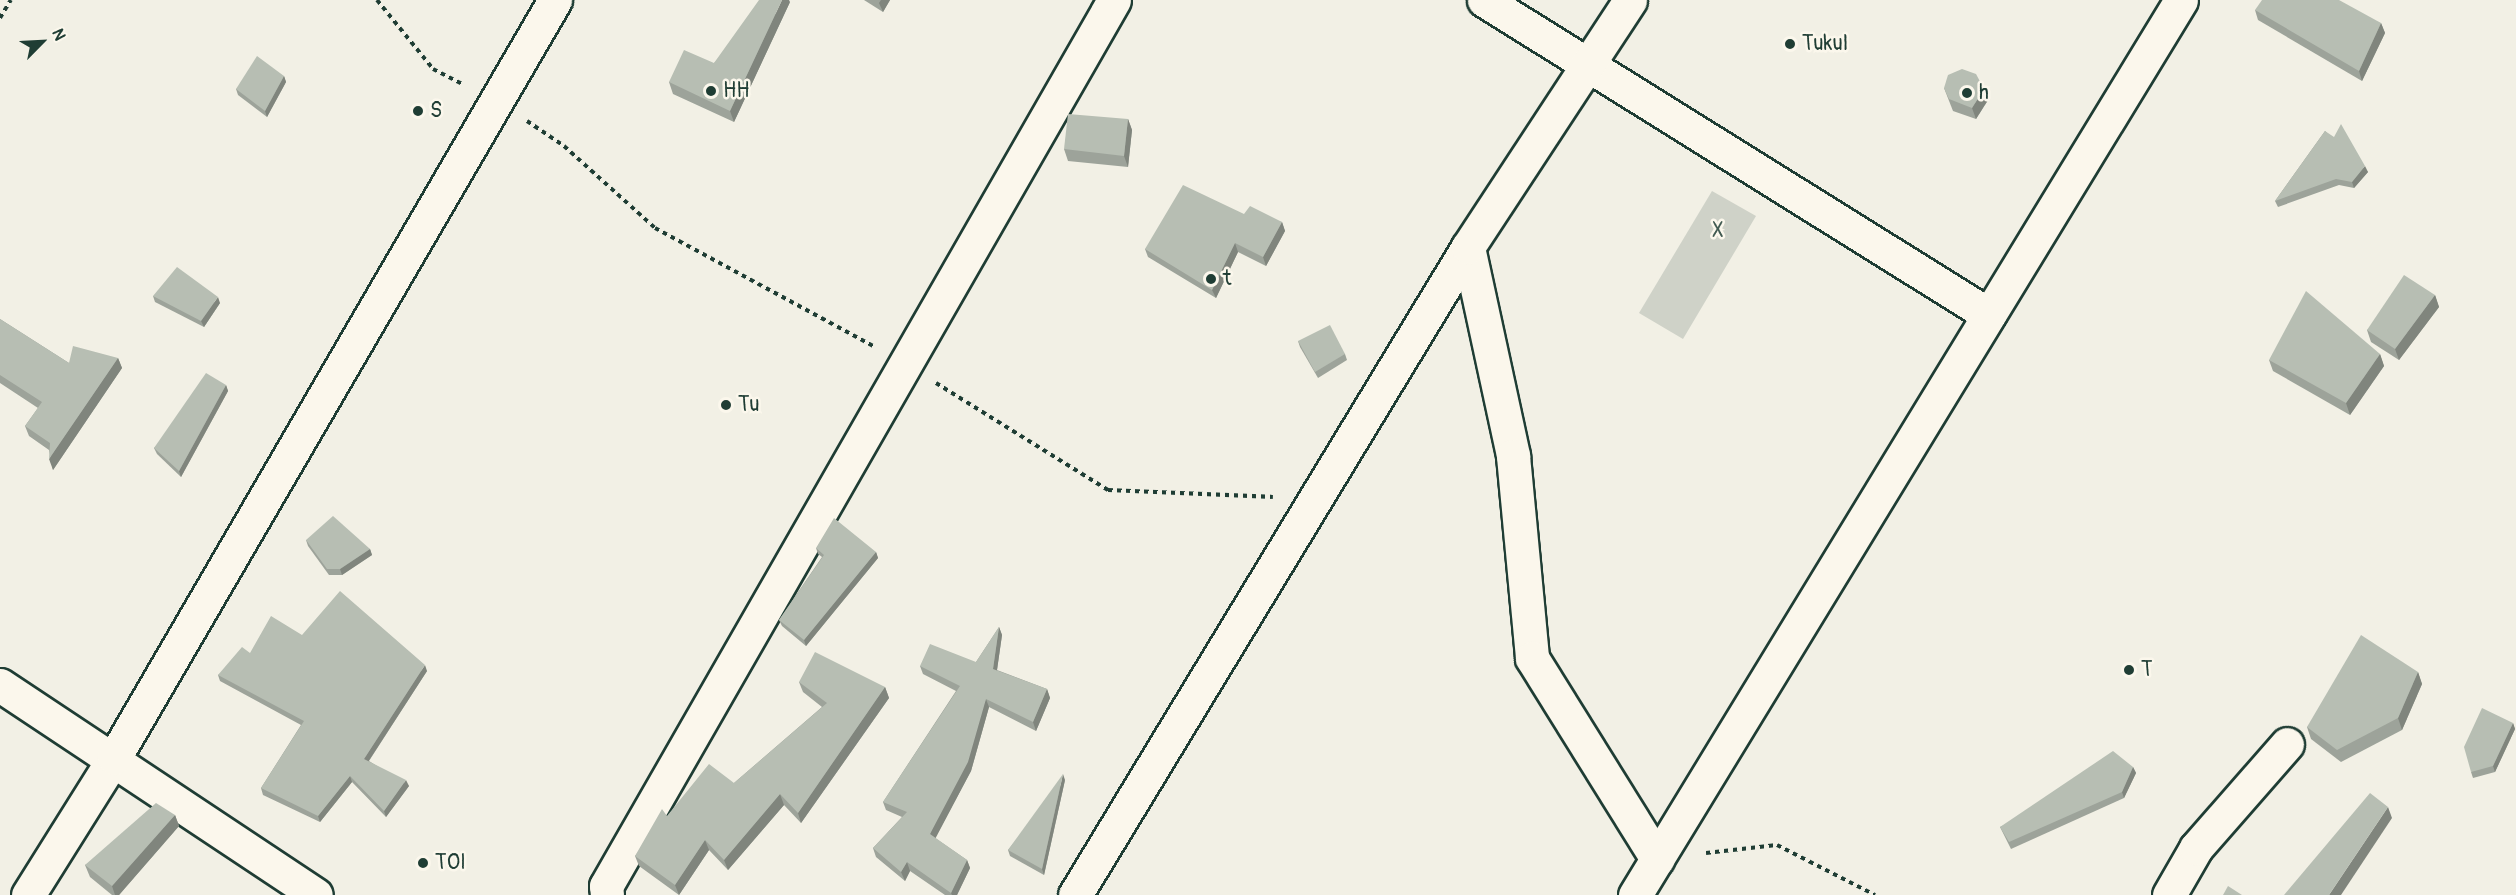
<!DOCTYPE html>
<html>
<head>
<meta charset="utf-8">
<style>
	body { margin:0 }
	#map { position:relative; width:2516px; height:895px; overflow:hidden; background:#f2f0e5; font-family:Pangolin,sans-serif }
	div>[style] { position:absolute }
	[style*='--x'] { left:calc(var(--x)*1px); top:calc(var(--y)*1px); width:calc(var(--w)*1px); rotate:calc(var(--a)*1deg) }
	.green>* { inset:0; background:#cfd2c8 }
	.path>* { height:4px; margin-top:-2px; transform-origin:0; background:repeating-linear-gradient(90deg,#1f3d34 0 4.5px,transparent 0 9px) }
	.roads { filter:drop-shadow(2px 0 #1f3d34) drop-shadow(-2px 0 #1f3d34) drop-shadow(0 2px #1f3d34) drop-shadow(0 -2px #1f3d34) }
	.minor>* { height:33px; margin:-16.5px; padding:0 16.5px; transform-origin:16.5px; border-radius:16.5px; background:#fbf7ec }
	.wall>* { inset:0; background:#9da39a }
	.shaded-wall>* { inset:0; background:#80857d }
	.building>* { inset:0; background:#b7beb3 }
	.dots>* { width:16px; height:16px; translate:-50% -50%; box-sizing:border-box; border:3px solid #fbf7ec; border-radius:50% }
	span { translate:-50% -50%; white-space:nowrap; text-align:center; line-height:1.15; -webkit-text-stroke:5px #fbf7ec; paint-order:stroke }
	.poi-label { font-size:21px; color:#1f3d34 }
	.left { translate:0 -50%; text-align:left }
	.park-label { font-size:21px; color:#425b52 }
	.north { position:absolute; left:12px; top:12px; width:60px; height:60px; -webkit-text-stroke:4px #fbf7ec; paint-order:stroke; rotate:66deg; font-size:16px; font-weight:700; line-height:24px; text-align:center; color:#1f3d34 }
	.north::after { content:''; display:block; margin:auto; width:21px; height:27px; background:#1f3d34; clip-path:polygon(50% 0,100% 100%,50% 72%,0 100%) }
</style>
</head>
<body>
<div id="map">
	<div class="green">
		<i style="clip-path:polygon(1712px 191px,1756px 216px,1683px 339px,1639px 313px)"></i>
	</div>
	<div class="path">
		<i style="--x:377;--y:0;--w:89;--a:50.9"></i>
		<i style="--x:433;--y:69;--w:34;--a:27"></i>
		<i style="--x:0;--y:18;--w:21;--a:-59"></i>
		<i style="--x:527;--y:121;--w:45;--a:34"></i>
		<i style="--x:564;--y:146;--w:122;--a:42"></i>
		<i style="--x:655;--y:228;--w:248;--a:28.4"></i>
		<i style="--x:936;--y:383;--w:203;--a:31.9"></i>
		<i style="--x:1108;--y:490;--w:165;--a:2.4"></i>
		<i style="--x:1706;--y:853;--w:71;--a:-6.4"></i>
		<i style="--x:1777;--y:845;--w:110;--a:27"></i>
	</div>
	<div class="roads">
		<div class="minor">
			<i style="--x:1484;--y:0;--w:595;--a:31.95"></i>
			<i style="--x:1468;--y:247;--w:214;--a:77.8"></i>
			<i style="--x:1513;--y:456;--w:203;--a:84.6"></i>
			<i style="--x:1532;--y:658;--w:237;--a:58.1"></i>
			<i style="--x:0;--y:685;--w:379;--a:33.6"></i>
			<i style="--x:28;--y:895;--w:162;--a:-57.9"></i>
			<i style="--x:114;--y:758;--w:877;--a:-59.81"></i>
			<i style="--x:607;--y:895;--w:9;--a:-96"></i>
			<i style="--x:606;--y:886;--w:1021;--a:-60.17"></i>
			<i style="--x:1075;--y:895;--w:758;--a:-58.76"></i>
			<i style="--x:1468;--y:247;--w:295;--a:-56.7"></i>
			<i style="--x:1635;--y:895;--w:1048;--a:-58.61"></i>
			<i style="--x:2169;--y:895;--w:54;--a:-60.1"></i>
			<i style="--x:2196;--y:848;--w:138;--a:-48.8"></i>
		</div>
	</div>
	<div class="wall">
		<i style="clip-path:polygon(864px 0,890px 0,883px 12px)"></i>
		<i style="clip-path:polygon(790px 2px,734px 122px,673px 94px,669px 82px,714px 63px)"></i>
		<i style="clip-path:polygon(2255px 10px,2381px 23px,2385px 33px,2362px 81px,2258px 20px)"></i>
		<i style="clip-path:polygon(284px 76px,286px 82px,267px 117px,238px 95px,236px 89px)"></i>
		<i style="clip-path:polygon(1944px 88px,1984px 89px,1988px 100px,1976px 119px,1953px 111px)"></i>
		<i style="clip-path:polygon(1128px 119px,1132px 130px,1128px 167px,1068px 161px,1064px 149px)"></i>
		<i style="clip-path:polygon(2325px 131px,2368px 172px,2354px 188px,2339px 185px,2278px 207px,2275px 201px)"></i>
		<i style="clip-path:polygon(1244px 214px,1282px 222px,1285px 231px,1266px 266px,1238px 252px,1216px 298px,1148px 257px,1145px 249px)"></i>
		<i style="clip-path:polygon(2435px 295px,2439px 307px,2399px 360px,2371px 342px,2367px 330px)"></i>
		<i style="clip-path:polygon(153px 296px,220px 303px,204px 327px,155px 302px)"></i>
		<i style="clip-path:polygon(0 319px,69px 363px,118px 358px,122px 368px,53px 470px,49px 450px,29px 436px,25px 426px,38px 408px,0 383px)"></i>
		<i style="clip-path:polygon(1298px 341px,1345px 354px,1347px 360px,1318px 378px,1300px 347px)"></i>
		<i style="clip-path:polygon(2380px 354px,2384px 366px,2350px 415px,2273px 371px,2269px 360px)"></i>
		<i style="clip-path:polygon(226px 385px,228px 391px,181px 477px,157px 454px,154px 448px)"></i>
		<i style="clip-path:polygon(306px 540px,370px 549px,372px 555px,342px 575px,329px 575px,308px 546px)"></i>
		<i style="clip-path:polygon(816px 548px,876px 552px,878px 558px,806px 646px,782px 626px,779px 620px,822px 557px,818px 554px)"></i>
		<i style="clip-path:polygon(999px 627px,1002px 635px,997px 670px,1047px 689px,1050px 698px,1036px 731px,989px 707px,971px 771px,935px 838px,967px 860px,970px 868px,957px 895px,945px 895px,910px 871px,905px 881px,876px 857px,873px 848px,902px 817px,886px 810px,883px 802px,956px 691px,923px 674px,920px 666px,976px 662px)"></i>
		<i style="clip-path:polygon(250px 653px,427px 671px,369px 761px,409px 786px,386px 817px,352px 782px,320px 822px,263px 795px,261px 788px,301px 725px,220px 681px,218px 675px)"></i>
		<i style="clip-path:polygon(2418px 672px,2422px 684px,2402px 730px,2341px 762px,2311px 739px,2307px 727px)"></i>
		<i style="clip-path:polygon(799px 682px,885px 687px,889px 698px,801px 823px,784px 805px,728px 870px,709px 850px,679px 895px,639px 866px,635px 856px,667px 816px,734px 783px,822px 707px,803px 692px)"></i>
		<i style="clip-path:polygon(2513px 723px,2515px 729px,2495px 772px,2473px 778px,2471px 772px)"></i>
		<i style="clip-path:polygon(2133px 767px,2136px 773px,2124px 798px,2011px 849px,2000px 827px)"></i>
		<i style="clip-path:polygon(1065px 780px,1044px 875px,1010px 856px,1008px 850px)"></i>
		<i style="clip-path:polygon(175px 815px,179px 826px,119px 895px,112px 895px,90px 877px,85px 865px)"></i>
	</div>
	<div class="shaded-wall">
		<i style="clip-path:polygon(782px 0,789px 0,790px 2px,734px 122px,730px 111px)"></i>
		<i style="clip-path:polygon(881px 0,890px 0,883px 12px,879px 3px)"></i>
		<i style="clip-path:polygon(2381px 23px,2385px 33px,2362px 81px,2359px 71px)"></i>
		<i style="clip-path:polygon(284px 76px,286px 82px,267px 117px,265px 111px)"></i>
		<i style="clip-path:polygon(1984px 89px,1988px 100px,1976px 119px,1972px 108px)"></i>
		<i style="clip-path:polygon(1128px 119px,1132px 130px,1128px 167px,1124px 156px)"></i>
		<i style="clip-path:polygon(2365px 166px,2368px 172px,2354px 188px,2352px 182px)"></i>
		<i style="clip-path:polygon(1282px 222px,1285px 231px,1266px 266px,1263px 257px)"></i>
		<i style="clip-path:polygon(1235px 243px,1238px 252px,1216px 298px,1212px 290px)"></i>
		<i style="clip-path:polygon(2435px 295px,2439px 307px,2399px 360px,2395px 349px)"></i>
		<i style="clip-path:polygon(218px 297px,220px 303px,204px 327px,201px 321px)"></i>
		<i style="clip-path:polygon(2380px 354px,2384px 366px,2350px 415px,2346px 403px)"></i>
		<i style="clip-path:polygon(118px 358px,122px 368px,53px 470px,49px 459px)"></i>
		<i style="clip-path:polygon(226px 385px,228px 391px,181px 477px,179px 471px)"></i>
		<i style="clip-path:polygon(370px 549px,372px 555px,342px 575px,340px 569px)"></i>
		<i style="clip-path:polygon(876px 552px,878px 558px,806px 646px,804px 640px)"></i>
		<i style="clip-path:polygon(999px 627px,1002px 635px,996px 677px,993px 669px)"></i>
		<i style="clip-path:polygon(425px 665px,427px 671px,366px 765px,364px 759px)"></i>
		<i style="clip-path:polygon(2418px 672px,2422px 684px,2402px 730px,2398px 718px)"></i>
		<i style="clip-path:polygon(885px 687px,889px 698px,801px 823px,798px 813px)"></i>
		<i style="clip-path:polygon(1047px 689px,1050px 698px,1036px 731px,1033px 722px)"></i>
		<i style="clip-path:polygon(986px 699px,989px 707px,971px 771px,933px 843px,930px 834px)"></i>
		<i style="clip-path:polygon(2513px 723px,2515px 729px,2495px 772px,2493px 766px)"></i>
		<i style="clip-path:polygon(2133px 767px,2136px 773px,2124px 798px,2122px 792px)"></i>
		<i style="clip-path:polygon(1063px 774px,1065px 780px,1044px 875px,1042px 869px)"></i>
		<i style="clip-path:polygon(350px 776px,352px 782px,320px 822px,318px 816px)"></i>
		<i style="clip-path:polygon(406px 780px,409px 786px,386px 817px,384px 811px)"></i>
		<i style="clip-path:polygon(780px 794px,784px 805px,728px 870px,724px 860px)"></i>
		<i style="clip-path:polygon(2388px 807px,2392px 818px,2341px 895px,2329px 895px)"></i>
		<i style="clip-path:polygon(175px 815px,179px 826px,119px 895px,115px 895px,112px 886px)"></i>
		<i style="clip-path:polygon(705px 840px,709px 850px,679px 895px,675px 885px)"></i>
		<i style="clip-path:polygon(967px 860px,970px 868px,957px 895px,952px 895px,951px 893px)"></i>
		<i style="clip-path:polygon(907px 862px,910px 871px,905px 881px,901px 872px)"></i>
	</div>
	<div class="building">
		<i style="clip-path:polygon(759px 0,782px 0,730px 111px,669px 82px,684px 50px,714px 63px)"></i>
		<i style="clip-path:polygon(2262px 0,2339px 0,2381px 23px,2359px 71px,2255px 10px)"></i>
		<i style="clip-path:polygon(257px 56px,284px 76px,265px 111px,236px 89px)"></i>
		<i style="clip-path:polygon(1962px 69px,1976px 74px,1984px 89px,1972px 108px,1949px 99px,1944px 88px,1948px 75px)"></i>
		<i style="clip-path:polygon(1068px 114px,1128px 119px,1124px 156px,1064px 149px)"></i>
		<i style="clip-path:polygon(2341px 124px,2365px 166px,2352px 182px,2336px 179px,2275px 201px,2325px 131px,2334px 137px)"></i>
		<i style="clip-path:polygon(1183px 185px,1244px 214px,1250px 206px,1282px 222px,1263px 257px,1235px 243px,1212px 290px,1145px 249px)"></i>
		<i style="clip-path:polygon(177px 267px,218px 297px,201px 321px,153px 296px)"></i>
		<i style="clip-path:polygon(2404px 275px,2435px 295px,2395px 349px,2367px 330px)"></i>
		<i style="clip-path:polygon(2306px 291px,2380px 354px,2346px 403px,2269px 360px)"></i>
		<i style="clip-path:polygon(0 319px,69px 363px,73px 346px,118px 358px,49px 459px,50px 443px,25px 426px,42px 402px,0 375px)"></i>
		<i style="clip-path:polygon(1330px 325px,1345px 354px,1315px 372px,1298px 341px)"></i>
		<i style="clip-path:polygon(206px 373px,226px 385px,179px 471px,154px 448px)"></i>
		<i style="clip-path:polygon(333px 516px,370px 549px,340px 569px,327px 569px,306px 540px)"></i>
		<i style="clip-path:polygon(834px 518px,876px 552px,804px 640px,779px 620px,824px 555px,816px 548px)"></i>
		<i style="clip-path:polygon(340px 591px,425px 665px,364px 759px,406px 780px,384px 811px,350px 776px,318px 816px,261px 788px,304px 721px,218px 675px,242px 647px,250px 653px,271px 616px,302px 635px)"></i>
		<i style="clip-path:polygon(999px 627px,993px 669px,1047px 689px,1033px 722px,986px 699px,968px 762px,930px 834px,967px 860px,951px 893px,907px 862px,901px 872px,873px 848px,907px 812px,883px 802px,960px 686px,920px 666px,930px 644px,976px 662px)"></i>
		<i style="clip-path:polygon(2361px 635px,2418px 672px,2398px 718px,2337px 750px,2307px 727px)"></i>
		<i style="clip-path:polygon(815px 652px,885px 687px,798px 813px,780px 794px,724px 860px,705px 840px,675px 885px,635px 856px,662px 809px,667px 816px,709px 764px,734px 783px,827px 703px,799px 682px)"></i>
		<i style="clip-path:polygon(2482px 708px,2513px 723px,2493px 766px,2471px 772px,2464px 747px)"></i>
		<i style="clip-path:polygon(2113px 751px,2133px 767px,2122px 792px,2009px 842px,2000px 827px)"></i>
		<i style="clip-path:polygon(1063px 774px,1042px 869px,1008px 850px)"></i>
		<i style="clip-path:polygon(2370px 793px,2388px 807px,2329px 895px,2284px 895px)"></i>
		<i style="clip-path:polygon(156px 803px,175px 815px,112px 886px,85px 865px)"></i>
		<i style="clip-path:polygon(2228px 886px,2242px 895px,2223px 895px)"></i>
	</div>
	<div class="dots">
		<i style="left:1790px;top:44px;background:#1f3d34"></i>
		<i style="left:711px;top:91px;background:#1f3d34"></i>
		<i style="left:1967px;top:93px;background:#1f3d34"></i>
		<i style="left:418px;top:111px;background:#1f3d34"></i>
		<i style="left:1211px;top:279px;background:#1f3d34"></i>
		<i style="left:726px;top:405px;background:#1f3d34"></i>
		<i style="left:2129px;top:670px;background:#1f3d34"></i>
		<i style="left:423px;top:863px;background:#1f3d34"></i>
	</div>
	<div class="poi-label">
		<span class="left" style="left:1802px;top:44px">Tukul</span>
		<span class="left" style="left:723px;top:91px">HH</span>
		<span class="left" style="left:1979px;top:93px">h</span>
		<span class="left" style="left:430px;top:111px">S</span>
		<span class="left" style="left:1223px;top:279px">t</span>
		<span class="left" style="left:738px;top:405px">Tu</span>
		<span class="left" style="left:2141px;top:670px">T</span>
		<span class="left" style="left:435px;top:863px">TOI</span>
	</div>
	<div class="park-label">
		<span style="left:1718px;top:231px">X</span>
	</div>
	<div class="north">N</div>
</div>
</body>
</html>
